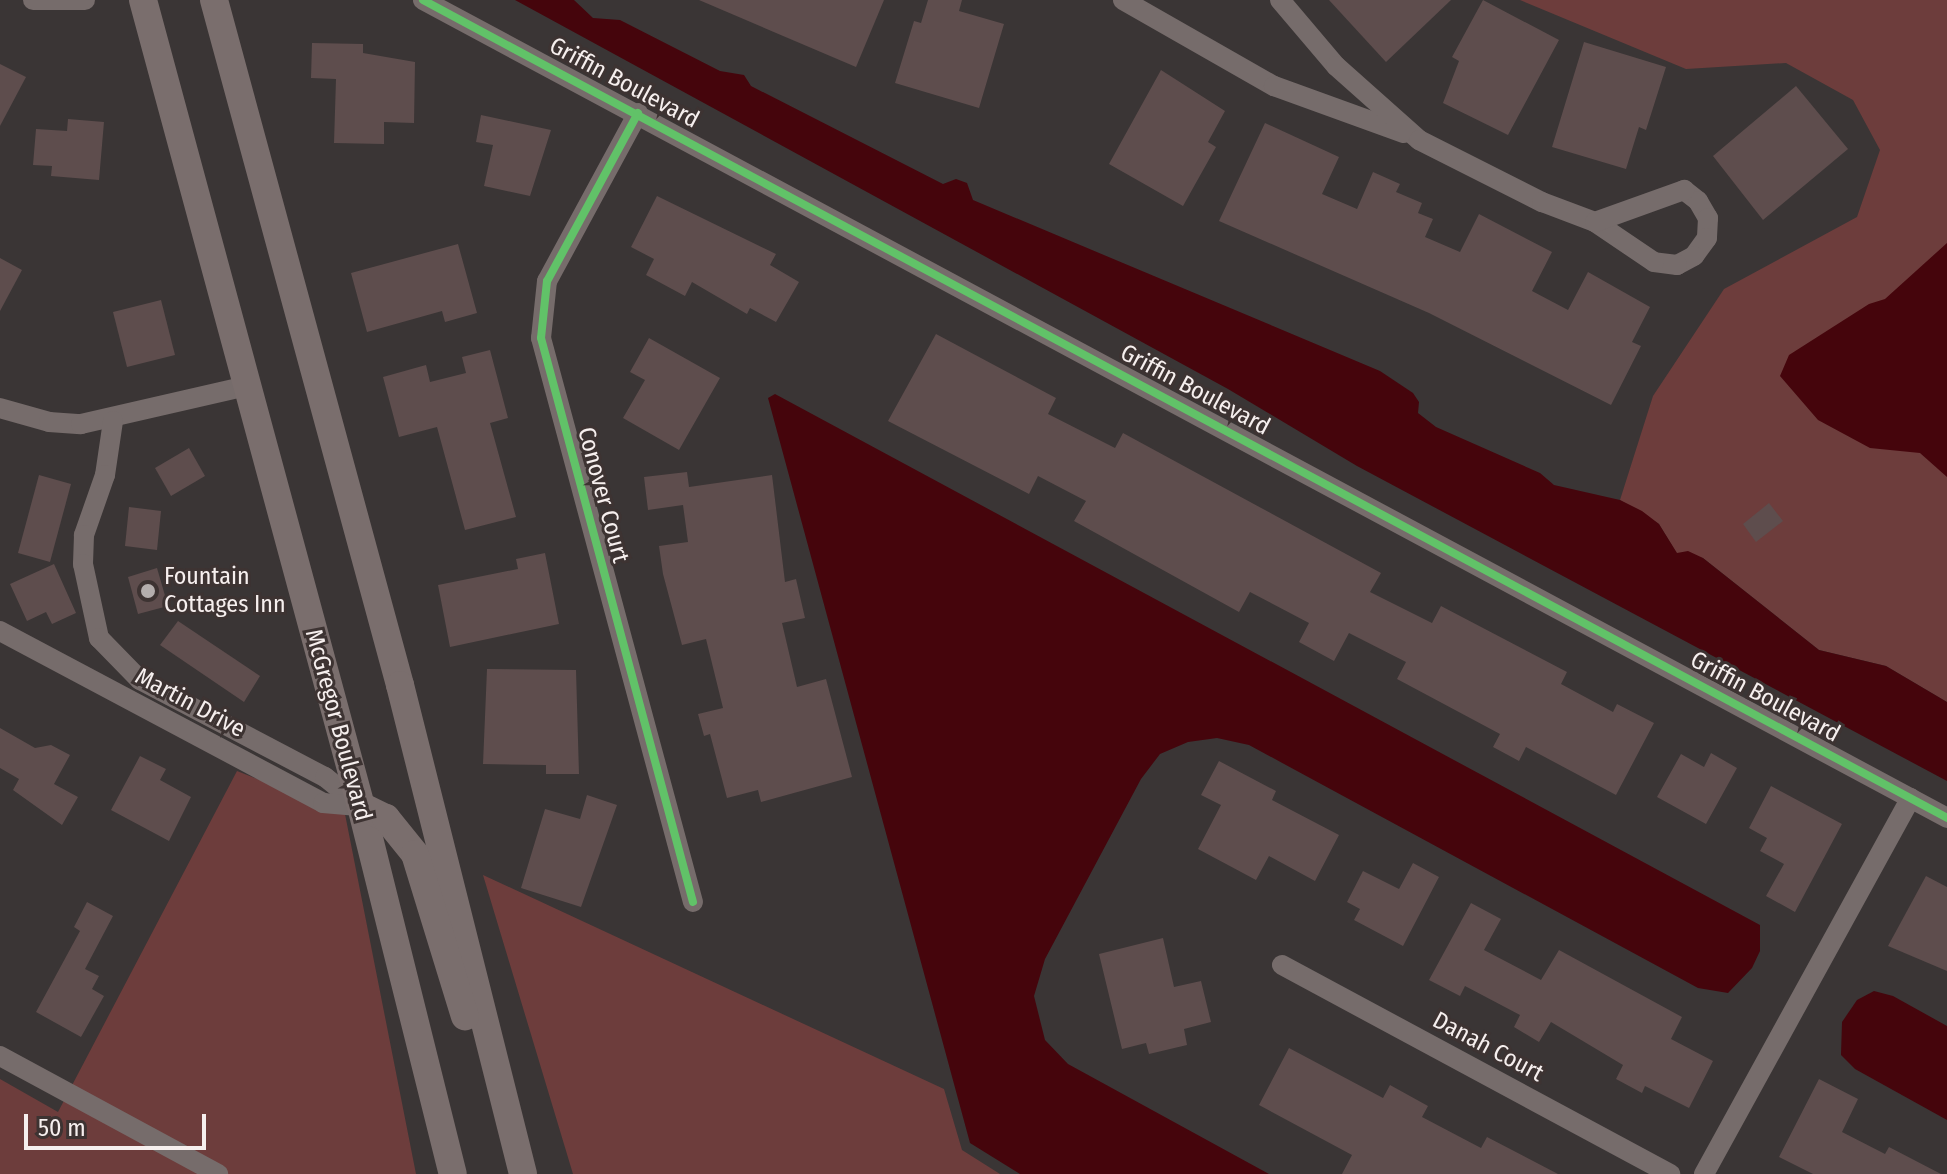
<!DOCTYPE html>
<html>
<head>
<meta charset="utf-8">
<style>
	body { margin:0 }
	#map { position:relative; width:1947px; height:1174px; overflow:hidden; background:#3a3535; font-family:"Fira Sans Condensed",sans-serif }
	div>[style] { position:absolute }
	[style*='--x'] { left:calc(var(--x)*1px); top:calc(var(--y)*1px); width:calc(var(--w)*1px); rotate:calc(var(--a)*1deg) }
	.green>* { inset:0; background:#6d3d3c }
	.water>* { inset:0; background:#45050c }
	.building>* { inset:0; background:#5e4d4d }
	.minor>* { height:20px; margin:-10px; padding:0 10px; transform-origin:10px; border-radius:10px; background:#766c6b }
	.secondary>* { height:28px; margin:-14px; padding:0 14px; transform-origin:14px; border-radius:14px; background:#7a6e6d }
	.cycleway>* { height:8px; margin:-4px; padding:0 4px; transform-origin:4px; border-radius:4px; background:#61c268 }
	.dots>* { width:22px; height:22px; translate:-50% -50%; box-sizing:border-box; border:4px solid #3d3332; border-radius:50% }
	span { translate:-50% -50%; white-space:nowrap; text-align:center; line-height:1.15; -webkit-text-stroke:6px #3d3332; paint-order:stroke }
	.street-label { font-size:24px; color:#f6efee }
	.poi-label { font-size:24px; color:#f6efee }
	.left { translate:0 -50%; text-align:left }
	.scale { position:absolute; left:24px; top:1114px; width:182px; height:36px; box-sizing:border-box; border:4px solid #f6efee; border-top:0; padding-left:10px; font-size:24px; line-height:28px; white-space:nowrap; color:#f6efee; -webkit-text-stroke:6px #3d3332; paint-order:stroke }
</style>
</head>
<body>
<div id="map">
	<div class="green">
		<i style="clip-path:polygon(1520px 0,1947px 0,1947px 702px,1886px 666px,1819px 650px,1703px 558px,1677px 554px,1659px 524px,1620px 500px,1653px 396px,1724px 289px,1857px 217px,1880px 150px,1853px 100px,1786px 63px,1686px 69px)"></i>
		<i style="clip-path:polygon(237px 771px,345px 814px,416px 1174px,0 1174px,0 1079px,58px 1112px)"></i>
		<i style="clip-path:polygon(483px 875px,944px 1089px,962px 1150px,1000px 1174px,573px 1174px)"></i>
	</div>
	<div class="water">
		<i style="clip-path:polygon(515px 0,574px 0,593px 18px,620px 20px,720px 71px,744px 75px,751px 86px,943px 184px,956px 179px,967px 183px,973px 200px,1380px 371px,1413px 393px,1419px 402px,1418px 413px,1436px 427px,1540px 473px,1554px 485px,1620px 500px,1642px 511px,1659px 524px,1677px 553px,1688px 551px,1703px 558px,1819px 650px,1886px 666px,1947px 702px,1947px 781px,1357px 466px,1228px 389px)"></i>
		<i style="clip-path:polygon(1947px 243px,1947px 477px,1920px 453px,1870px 448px,1818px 420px,1780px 376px,1789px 355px,1869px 304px,1885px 299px)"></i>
		<i style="clip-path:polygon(775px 394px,1760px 925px,1760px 951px,1752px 968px,1728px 993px,1698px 988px,1249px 745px,1217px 738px,1188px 742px,1160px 754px,1141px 779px,1045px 959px,1034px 996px,1045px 1040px,1068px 1064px,1269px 1174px,1020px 1174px,970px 1143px,768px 398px)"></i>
		<i style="clip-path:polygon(1874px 991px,1893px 996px,1947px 1026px,1947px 1120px,1855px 1069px,1841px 1055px,1842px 1022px,1857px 1000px)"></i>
	</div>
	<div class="building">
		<i style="clip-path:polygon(699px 0,884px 0,856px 67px)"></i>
		<i style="clip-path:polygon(928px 0,962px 0,959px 11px,1004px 24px,979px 108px,895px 83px,914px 21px,921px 23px)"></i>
		<i style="clip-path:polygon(1329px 0,1451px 0,1386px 62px)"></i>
		<i style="clip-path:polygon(1483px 0,1559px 40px,1508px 135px,1443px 103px,1459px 61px,1452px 57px)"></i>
		<i style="clip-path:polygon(1584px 42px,1666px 67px,1646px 130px,1639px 127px,1626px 169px,1552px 147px)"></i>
		<i style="clip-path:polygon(312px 43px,363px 44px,363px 53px,415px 62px,414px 123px,384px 122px,384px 144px,334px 143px,336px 79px,311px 78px)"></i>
		<i style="clip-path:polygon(0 64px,26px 77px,0 126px)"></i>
		<i style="clip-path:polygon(1161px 70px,1225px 111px,1208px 142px,1216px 147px,1183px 206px,1109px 164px)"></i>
		<i style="clip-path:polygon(1796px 86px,1848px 149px,1763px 220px,1713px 156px)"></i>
		<i style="clip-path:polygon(481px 115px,551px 130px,530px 196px,484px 186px,493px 145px,476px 142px)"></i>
		<i style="clip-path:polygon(68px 119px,104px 122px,99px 180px,51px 176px,52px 166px,33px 165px,36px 129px,67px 131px)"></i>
		<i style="clip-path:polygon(1265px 123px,1339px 157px,1322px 194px,1357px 209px,1373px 172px,1400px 184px,1396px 192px,1422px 203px,1418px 213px,1433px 219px,1425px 237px,1460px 252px,1479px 214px,1552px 252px,1532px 291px,1568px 310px,1588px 272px,1650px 307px,1632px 342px,1641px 346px,1611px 405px,1429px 313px,1219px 221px)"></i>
		<i style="clip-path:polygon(657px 196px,776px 254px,770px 265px,799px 282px,776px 322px,750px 308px,747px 314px,692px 282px,685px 296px,646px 275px,654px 259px,631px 247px)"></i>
		<i style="clip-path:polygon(458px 244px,477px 313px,445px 322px,442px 311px,367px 332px,351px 273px)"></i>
		<i style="clip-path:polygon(0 258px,22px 270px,0 311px)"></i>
		<i style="clip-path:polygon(161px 300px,175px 355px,127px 367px,113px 312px)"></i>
		<i style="clip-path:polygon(936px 334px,1056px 398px,1048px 414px,1115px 448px,1123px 433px,1381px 573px,1370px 592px,1432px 623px,1441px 606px,1567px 672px,1561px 684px,1613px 712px,1617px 704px,1654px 723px,1616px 795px,1526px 747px,1519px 761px,1493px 747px,1500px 734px,1397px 679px,1406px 662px,1349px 633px,1334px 661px,1299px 642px,1309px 623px,1250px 592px,1239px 612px,1074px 521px,1086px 501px,1038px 476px,1029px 494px,888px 421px)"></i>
		<i style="clip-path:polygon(649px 338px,720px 378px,679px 450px,623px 418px,645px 380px,630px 372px)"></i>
		<i style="clip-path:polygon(490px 350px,508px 418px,490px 423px,516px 517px,465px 530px,437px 427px,399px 437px,383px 377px,426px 365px,430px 382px,466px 373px,462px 357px)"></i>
		<i style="clip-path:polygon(189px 448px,205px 476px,171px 496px,155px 468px)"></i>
		<i style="clip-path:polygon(687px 472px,689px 487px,772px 475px,785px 582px,796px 579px,805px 618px,782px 623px,797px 687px,826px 679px,852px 777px,761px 802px,758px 790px,727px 798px,710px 734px,704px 736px,698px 714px,723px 708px,706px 639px,682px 645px,663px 574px,659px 546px,688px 542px,683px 505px,648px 510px,644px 477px)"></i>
		<i style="clip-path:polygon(39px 475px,71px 484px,50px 562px,18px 553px)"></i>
		<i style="clip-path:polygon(1769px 503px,1783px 521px,1756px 542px,1743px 524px)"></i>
		<i style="clip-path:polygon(129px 507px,161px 511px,157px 550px,125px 546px)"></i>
		<i style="clip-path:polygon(545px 553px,559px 624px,450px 647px,438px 585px,518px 569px,516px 559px)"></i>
		<i style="clip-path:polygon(54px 564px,76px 613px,52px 624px,46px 612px,27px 621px,10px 584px)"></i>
		<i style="clip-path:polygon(157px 568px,168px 606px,138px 614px,128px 577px)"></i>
		<i style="clip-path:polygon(178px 621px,260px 676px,244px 702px,160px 645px)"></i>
		<i style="clip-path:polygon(487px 669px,576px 670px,579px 774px,546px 774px,546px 765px,483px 764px)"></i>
		<i style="clip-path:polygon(0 728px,35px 748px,51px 745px,70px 755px,54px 784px,78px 797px,62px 825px,13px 790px,19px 779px,0 768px)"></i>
		<i style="clip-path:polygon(1711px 753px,1737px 768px,1706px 824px,1657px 797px,1681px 754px,1704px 767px)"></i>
		<i style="clip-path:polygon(140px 756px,166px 769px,160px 780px,191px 797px,169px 841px,111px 810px)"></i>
		<i style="clip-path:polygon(1219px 761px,1276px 791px,1272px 800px,1339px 835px,1315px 881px,1269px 856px,1256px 880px,1198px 849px,1221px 805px,1201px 795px)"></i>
		<i style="clip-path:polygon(1771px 786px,1842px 824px,1795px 912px,1766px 896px,1784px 864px,1760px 851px,1767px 838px,1749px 828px)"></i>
		<i style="clip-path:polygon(587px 795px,617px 805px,581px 907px,521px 888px,545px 809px,580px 819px)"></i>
		<i style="clip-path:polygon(1413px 863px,1439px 877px,1403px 946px,1354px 920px,1360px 909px,1347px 902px,1363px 871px,1399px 889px)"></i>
		<i style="clip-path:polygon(1926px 876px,1947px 887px,1947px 971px,1888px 946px)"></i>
		<i style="clip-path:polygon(87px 902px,113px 916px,85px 969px,99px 976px,92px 989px,104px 996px,81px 1037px,36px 1012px,80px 931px,74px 927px)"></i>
		<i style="clip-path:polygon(1471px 903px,1501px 919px,1484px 950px,1541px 980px,1559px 950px,1682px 1017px,1671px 1039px,1713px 1061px,1689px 1108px,1645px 1086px,1642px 1093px,1616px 1079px,1623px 1065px,1551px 1022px,1539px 1042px,1514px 1027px,1520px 1015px,1465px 986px,1460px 996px,1429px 980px)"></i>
		<i style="clip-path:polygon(1163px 938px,1174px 987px,1201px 981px,1211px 1022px,1184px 1029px,1187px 1045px,1149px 1054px,1146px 1043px,1122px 1049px,1099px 954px)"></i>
		<i style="clip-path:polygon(1289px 1048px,1383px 1098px,1390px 1085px,1428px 1106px,1422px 1117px,1481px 1148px,1487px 1137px,1558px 1174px,1342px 1174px,1352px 1155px,1259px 1105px)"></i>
		<i style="clip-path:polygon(1819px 1079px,1858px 1099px,1842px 1132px,1885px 1154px,1889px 1147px,1941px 1174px,1813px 1174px,1779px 1157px)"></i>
	</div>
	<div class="minor">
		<i style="--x:33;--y:0;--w:52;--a:0"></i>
		<i style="--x:423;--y:0;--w:1730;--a:28.22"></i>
		<i style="--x:1123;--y:0;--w:174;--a:29.7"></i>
		<i style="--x:1274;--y:86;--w:138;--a:19.9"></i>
		<i style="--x:1280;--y:0;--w:87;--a:49.7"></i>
		<i style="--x:1336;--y:66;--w:111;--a:41.7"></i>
		<i style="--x:1419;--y:140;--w:138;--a:26.8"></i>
		<i style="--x:1542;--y:202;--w:57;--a:20.7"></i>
		<i style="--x:638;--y:113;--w:191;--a:118.4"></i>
		<i style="--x:547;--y:281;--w:57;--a:96"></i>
		<i style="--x:541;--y:338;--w:584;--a:74.92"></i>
		<i style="--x:1684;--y:190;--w:18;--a:38"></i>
		<i style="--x:1698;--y:201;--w:20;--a:60"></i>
		<i style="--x:1708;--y:218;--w:20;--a:93"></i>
		<i style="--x:1707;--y:238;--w:22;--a:126"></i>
		<i style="--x:1694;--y:256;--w:19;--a:152"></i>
		<i style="--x:1677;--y:265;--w:23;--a:-173"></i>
		<i style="--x:1654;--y:262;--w:71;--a:-145.9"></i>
		<i style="--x:1595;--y:222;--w:95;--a:-19.8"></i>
		<i style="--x:0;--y:408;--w:51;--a:15.9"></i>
		<i style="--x:49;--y:422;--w:32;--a:4"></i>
		<i style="--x:81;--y:424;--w:170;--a:-12.9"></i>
		<i style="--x:113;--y:421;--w:55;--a:98.4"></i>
		<i style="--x:105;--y:475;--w:64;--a:109.3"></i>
		<i style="--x:84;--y:535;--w:29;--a:92"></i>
		<i style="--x:83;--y:564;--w:76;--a:77.8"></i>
		<i style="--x:99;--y:638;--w:59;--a:45.7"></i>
		<i style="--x:140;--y:680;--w:209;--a:27.7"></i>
		<i style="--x:325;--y:777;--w:46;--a:38.9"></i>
		<i style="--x:0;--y:631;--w:366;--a:28"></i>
		<i style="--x:323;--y:803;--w:38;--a:5"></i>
		<i style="--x:1282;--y:965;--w:441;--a:28.3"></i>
		<i style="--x:0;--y:1056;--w:248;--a:28.4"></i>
		<i style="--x:1704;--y:1174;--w:429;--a:-61.2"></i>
	</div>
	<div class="secondary">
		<i style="--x:143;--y:0;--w:835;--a:74.87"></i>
		<i style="--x:361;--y:806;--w:379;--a:76"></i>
		<i style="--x:214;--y:0;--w:710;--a:74.81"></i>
		<i style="--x:400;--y:685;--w:504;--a:75.88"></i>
		<i style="--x:361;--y:806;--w:28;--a:26"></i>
		<i style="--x:386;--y:818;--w:46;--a:51.1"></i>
		<i style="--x:415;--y:854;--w:170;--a:72.9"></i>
	</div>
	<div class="cycleway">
		<i style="--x:423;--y:0;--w:1730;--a:28.22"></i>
		<i style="--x:638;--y:113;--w:191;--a:118.4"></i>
		<i style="--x:547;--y:281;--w:57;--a:96"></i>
		<i style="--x:541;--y:338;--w:584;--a:74.92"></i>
	</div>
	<div class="dots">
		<i style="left:148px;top:591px;background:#b4aead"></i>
	</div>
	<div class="street-label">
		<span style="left:624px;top:83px;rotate:28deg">Griffin Boulevard</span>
		<span style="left:1195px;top:390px;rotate:28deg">Griffin Boulevard</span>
		<span style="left:603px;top:495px;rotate:75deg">Conover Court</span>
		<span style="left:1765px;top:697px;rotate:28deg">Griffin Boulevard</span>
		<span style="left:190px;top:703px;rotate:28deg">Martin Drive</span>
		<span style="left:338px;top:725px;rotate:75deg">McGregor Boulevard</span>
		<span style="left:1488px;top:1047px;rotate:28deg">Danah Court</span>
	</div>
	<div class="poi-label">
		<span class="left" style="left:164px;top:591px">Fountain<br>Cottages Inn</span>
	</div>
	<div class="scale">50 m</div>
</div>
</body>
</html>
